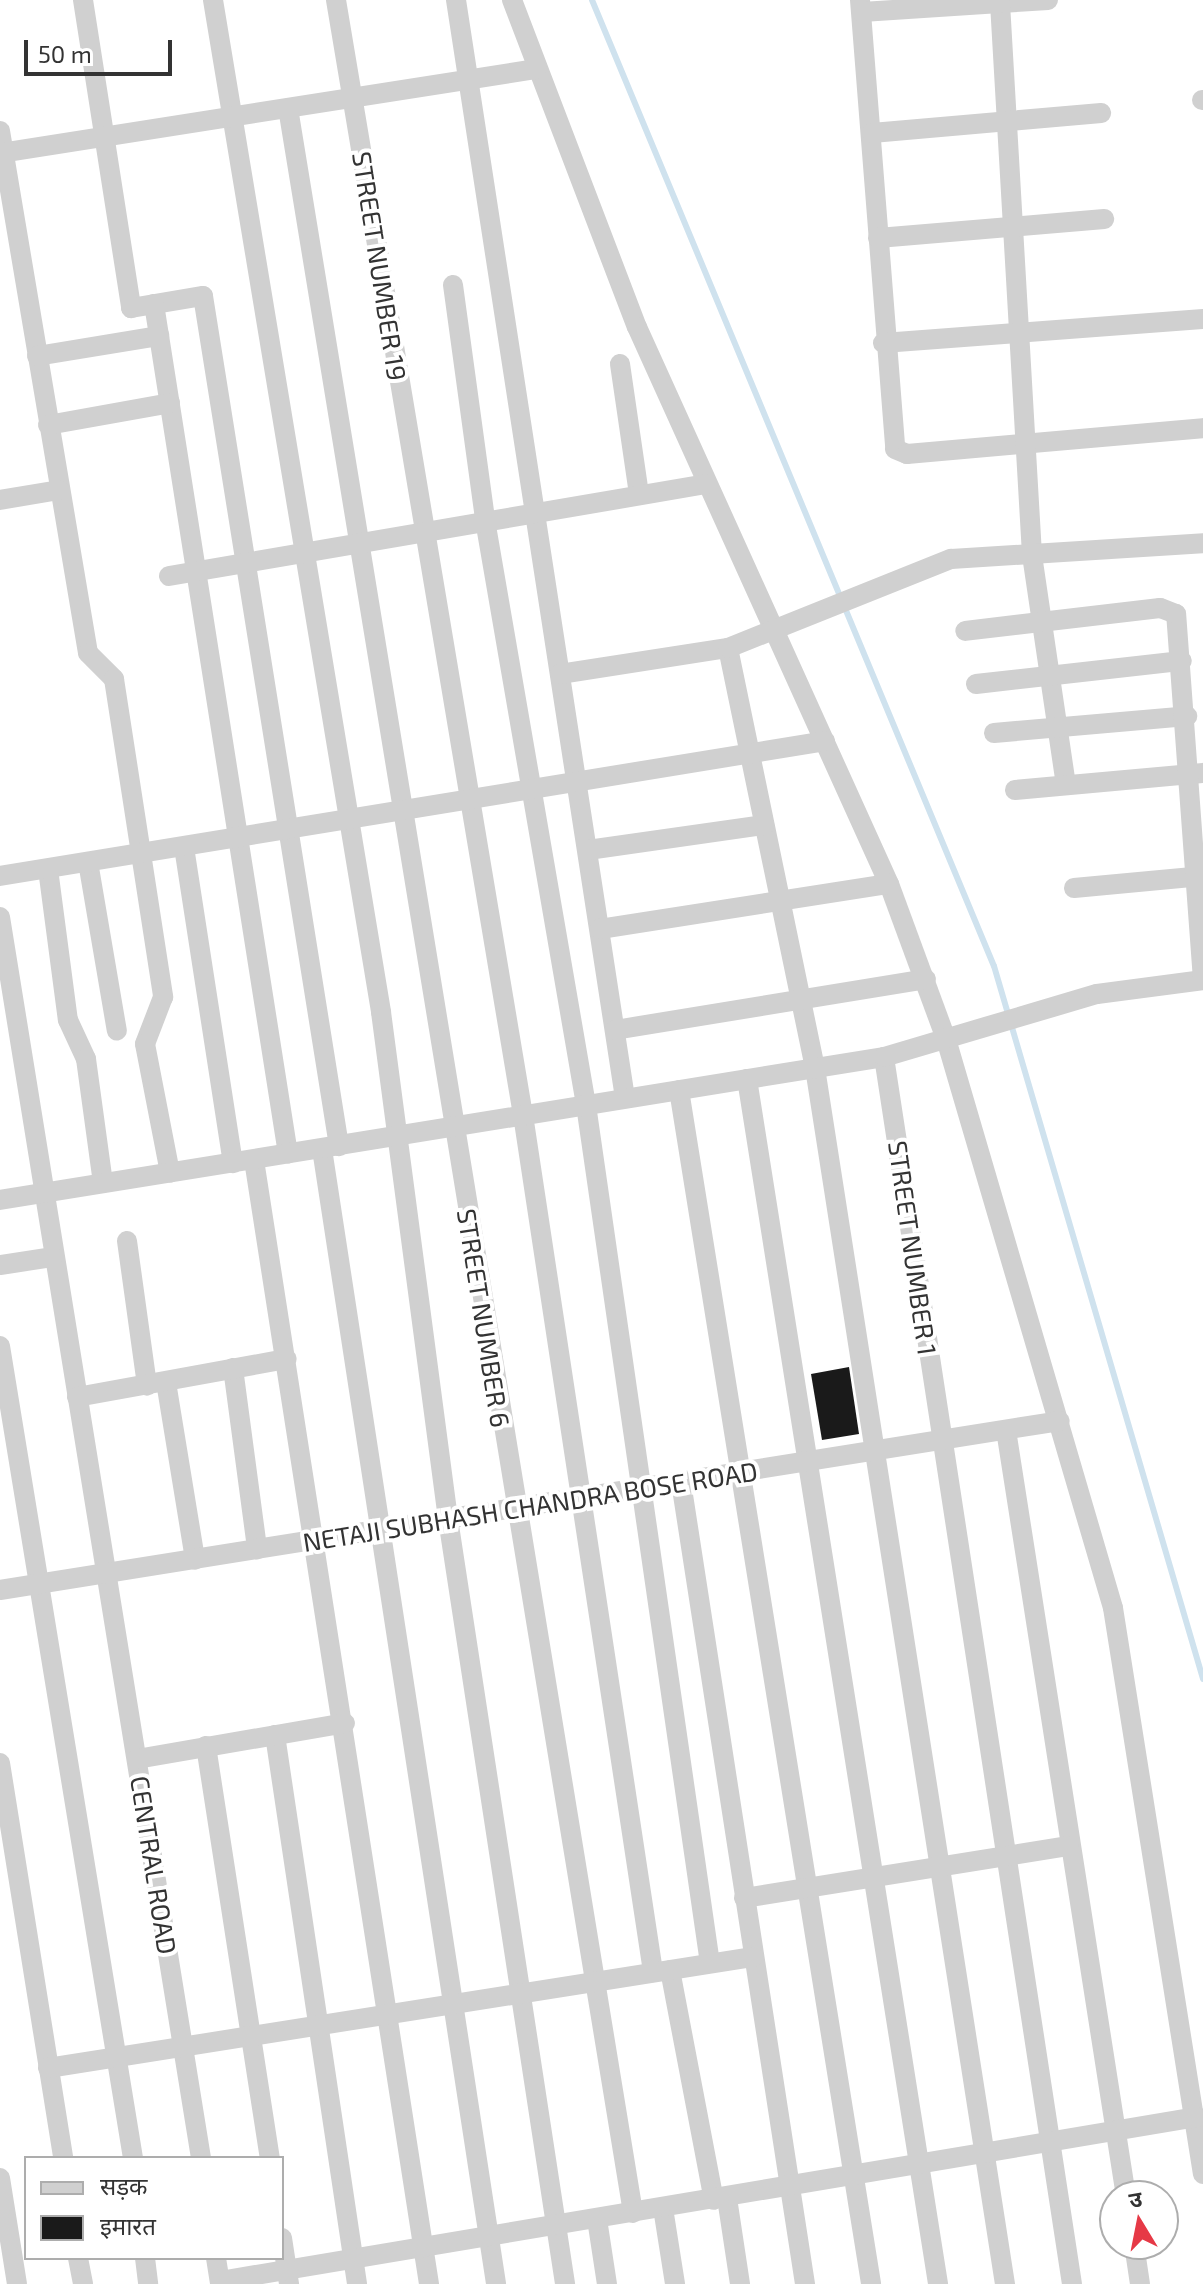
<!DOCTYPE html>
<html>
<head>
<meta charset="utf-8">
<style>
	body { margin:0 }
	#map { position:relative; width:1203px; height:2284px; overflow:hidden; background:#fff; font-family:"Exo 2","Noto Sans Devanagari",sans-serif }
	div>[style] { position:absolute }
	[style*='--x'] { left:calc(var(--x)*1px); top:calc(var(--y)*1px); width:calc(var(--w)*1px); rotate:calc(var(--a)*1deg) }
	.stream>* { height:6px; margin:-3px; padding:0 3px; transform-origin:3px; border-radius:3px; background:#cfe2ee }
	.building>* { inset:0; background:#1a1a1a }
	.minor>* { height:20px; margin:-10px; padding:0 10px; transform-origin:10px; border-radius:10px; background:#d0d0d0 }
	span { translate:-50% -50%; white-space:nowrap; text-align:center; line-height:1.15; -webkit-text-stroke:8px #fff; paint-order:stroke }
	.street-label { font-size:26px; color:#333 }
	.legend { position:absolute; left:24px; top:2156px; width:260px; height:104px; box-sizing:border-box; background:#fff; border:2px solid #adadad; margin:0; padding:10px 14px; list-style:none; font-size:24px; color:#333 }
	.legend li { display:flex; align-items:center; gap:16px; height:40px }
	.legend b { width:40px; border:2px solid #adadad }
	.north { position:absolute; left:1099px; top:2180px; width:80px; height:80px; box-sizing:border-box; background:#fff; border:2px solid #adadad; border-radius:50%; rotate:350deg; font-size:22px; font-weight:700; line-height:32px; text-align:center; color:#333 }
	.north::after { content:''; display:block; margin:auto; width:28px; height:36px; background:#e63946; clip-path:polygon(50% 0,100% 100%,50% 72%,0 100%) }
	.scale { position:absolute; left:24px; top:40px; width:148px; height:36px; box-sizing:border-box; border:4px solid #333; border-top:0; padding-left:10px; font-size:24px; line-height:28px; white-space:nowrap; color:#333; -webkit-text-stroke:6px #fff; paint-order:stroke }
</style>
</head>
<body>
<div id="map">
	<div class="stream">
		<i style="--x:592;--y:0;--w:1046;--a:67.41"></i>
		<i style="--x:994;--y:966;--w:743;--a:73.66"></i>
	</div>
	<div class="building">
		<i style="clip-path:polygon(849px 1367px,859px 1434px,822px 1440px,811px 1374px)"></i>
	</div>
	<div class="minor">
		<i style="--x:83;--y:0;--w:312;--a:81.1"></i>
		<i style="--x:131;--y:308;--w:73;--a:-9.5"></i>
		<i style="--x:203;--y:296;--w:861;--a:80.91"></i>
		<i style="--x:213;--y:0;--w:1026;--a:80.57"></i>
		<i style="--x:381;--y:1012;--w:511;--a:82.47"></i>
		<i style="--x:448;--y:1519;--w:774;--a:81.3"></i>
		<i style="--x:336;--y:0;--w:1131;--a:80.48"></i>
		<i style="--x:523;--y:1115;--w:867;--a:81.37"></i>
		<i style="--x:456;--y:0;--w:1111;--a:81.25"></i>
		<i style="--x:512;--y:0;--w:350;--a:69.1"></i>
		<i style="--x:637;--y:327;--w:611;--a:65.66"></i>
		<i style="--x:889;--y:884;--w:165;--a:69.8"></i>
		<i style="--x:946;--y:1039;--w:593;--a:73.64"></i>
		<i style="--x:1113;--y:1608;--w:573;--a:80.97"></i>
		<i style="--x:860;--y:0;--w:450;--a:85.5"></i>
		<i style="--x:895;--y:449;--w:13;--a:23"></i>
		<i style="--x:907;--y:454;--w:297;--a:-5"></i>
		<i style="--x:1048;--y:0;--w:48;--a:176.4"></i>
		<i style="--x:1000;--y:3;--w:553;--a:86.68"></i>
		<i style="--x:1032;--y:555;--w:232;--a:81.6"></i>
		<i style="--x:862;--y:12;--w:138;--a:-3.7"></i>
		<i style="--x:1202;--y:100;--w:1;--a:0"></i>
		<i style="--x:288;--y:108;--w:2133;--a:80.69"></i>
		<i style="--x:0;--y:131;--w:529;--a:80.43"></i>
		<i style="--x:88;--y:653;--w:37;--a:45"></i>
		<i style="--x:114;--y:679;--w:322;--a:81.2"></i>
		<i style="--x:163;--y:997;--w:50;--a:111"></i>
		<i style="--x:145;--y:1044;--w:131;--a:79"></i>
		<i style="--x:872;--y:133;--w:230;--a:-5"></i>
		<i style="--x:0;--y:153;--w:543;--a:-8.91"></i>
		<i style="--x:878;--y:238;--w:227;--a:-4.8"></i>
		<i style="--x:453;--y:285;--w:237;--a:82.2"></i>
		<i style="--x:485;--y:520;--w:594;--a:80.2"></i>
		<i style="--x:586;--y:1105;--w:867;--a:81.78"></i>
		<i style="--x:154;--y:304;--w:860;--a:81.04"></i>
		<i style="--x:883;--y:343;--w:321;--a:-4.3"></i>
		<i style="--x:37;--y:356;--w:124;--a:-9.3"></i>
		<i style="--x:620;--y:364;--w:132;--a:81.7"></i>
		<i style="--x:48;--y:425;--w:124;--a:-10.2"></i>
		<i style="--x:0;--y:500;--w:60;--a:-9.6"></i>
		<i style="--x:169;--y:576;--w:545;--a:-9.72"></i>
		<i style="--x:728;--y:648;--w:429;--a:78.3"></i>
		<i style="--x:815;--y:1068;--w:1231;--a:81.12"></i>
		<i style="--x:560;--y:674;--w:170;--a:-8.8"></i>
		<i style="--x:728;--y:648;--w:240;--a:-21.8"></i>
		<i style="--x:951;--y:559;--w:253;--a:-3.6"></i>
		<i style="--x:976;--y:684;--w:207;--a:-6.4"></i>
		<i style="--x:994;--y:733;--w:194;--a:-5"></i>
		<i style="--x:1015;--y:790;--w:189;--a:-5.2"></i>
		<i style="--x:184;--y:847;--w:320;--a:81.2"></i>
		<i style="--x:588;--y:850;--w:178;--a:-8.1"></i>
		<i style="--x:88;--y:862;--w:171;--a:80.3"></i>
		<i style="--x:48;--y:869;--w:152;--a:82.5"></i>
		<i style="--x:68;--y:1020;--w:43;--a:65.2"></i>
		<i style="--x:86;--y:1059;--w:125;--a:82.2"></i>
		<i style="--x:0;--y:876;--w:836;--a:-9.29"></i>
		<i style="--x:1074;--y:888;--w:130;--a:-5.3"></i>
		<i style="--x:0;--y:917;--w:1257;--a:80.8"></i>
		<i style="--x:600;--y:929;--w:292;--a:-8.9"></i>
		<i style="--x:615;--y:1030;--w:315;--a:-9.3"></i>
		<i style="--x:884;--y:1057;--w:1241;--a:81.29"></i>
		<i style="--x:747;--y:1079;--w:1220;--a:80.99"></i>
		<i style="--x:679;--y:1090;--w:1209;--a:80.86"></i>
		<i style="--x:322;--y:1149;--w:1148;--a:81.28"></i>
		<i style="--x:254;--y:1160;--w:1138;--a:81.15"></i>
		<i style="--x:0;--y:1200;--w:895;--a:-9.19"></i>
		<i style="--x:884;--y:1057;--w:222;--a:-16.5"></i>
		<i style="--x:1097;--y:994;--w:107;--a:-7.5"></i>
		<i style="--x:1203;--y:980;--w:367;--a:-94.2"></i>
		<i style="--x:1176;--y:614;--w:17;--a:-159"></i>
		<i style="--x:1160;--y:608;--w:196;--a:173.3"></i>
		<i style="--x:127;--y:1241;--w:146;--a:82.1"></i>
		<i style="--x:0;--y:1265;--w:54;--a:-8.6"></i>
		<i style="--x:0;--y:1346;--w:823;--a:80.7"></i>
		<i style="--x:233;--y:1368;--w:183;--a:82.4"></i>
		<i style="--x:166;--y:1382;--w:180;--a:80.7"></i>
		<i style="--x:77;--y:1397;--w:213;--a:-10.3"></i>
		<i style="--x:1006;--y:1430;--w:775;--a:81.1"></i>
		<i style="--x:681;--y:1482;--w:812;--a:81.21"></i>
		<i style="--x:0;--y:1590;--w:1073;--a:-9.06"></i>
		<i style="--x:275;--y:1735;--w:555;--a:81.5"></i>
		<i style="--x:206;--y:1746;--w:417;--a:81.2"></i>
		<i style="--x:137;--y:1759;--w:211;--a:-9.8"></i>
		<i style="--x:0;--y:1763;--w:400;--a:80.9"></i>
		<i style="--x:744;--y:1898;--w:329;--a:-9.1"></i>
		<i style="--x:670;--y:1970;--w:234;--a:79.2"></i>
		<i style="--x:48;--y:2068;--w:714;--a:-8.95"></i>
		<i style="--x:0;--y:2178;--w:107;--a:80.9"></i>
		<i style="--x:727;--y:2198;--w:87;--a:81.4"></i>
		<i style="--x:663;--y:2208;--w:77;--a:81"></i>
		<i style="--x:597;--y:2219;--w:66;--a:81.3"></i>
		<i style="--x:282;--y:2238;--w:47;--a:81.3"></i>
		<i style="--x:1134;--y:2244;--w:40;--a:81.5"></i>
		<i style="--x:78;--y:2258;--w:26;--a:79"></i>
		<i style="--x:145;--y:2258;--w:26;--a:83"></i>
		<i style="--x:216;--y:2258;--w:26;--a:81"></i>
		<i style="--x:220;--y:2281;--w:991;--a:-9.53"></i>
	</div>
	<div class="street-label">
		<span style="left:380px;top:266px;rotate:81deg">STREET NUMBER 19</span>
		<span style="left:913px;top:1248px;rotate:82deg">STREET NUMBER 1</span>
		<span style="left:484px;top:1318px;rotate:81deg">STREET NUMBER 6</span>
		<span style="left:530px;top:1506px;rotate:-9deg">NETAJI SUBHASH CHANDRA BOSE ROAD</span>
		<span style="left:154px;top:1865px;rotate:81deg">CENTRAL ROAD</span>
	</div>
	<ul class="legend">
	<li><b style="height:10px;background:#d0d0d0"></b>सड़क</li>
	<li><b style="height:22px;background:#1a1a1a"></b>इमारत</li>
	</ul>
	<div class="north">उ</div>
	<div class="scale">50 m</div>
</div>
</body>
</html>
